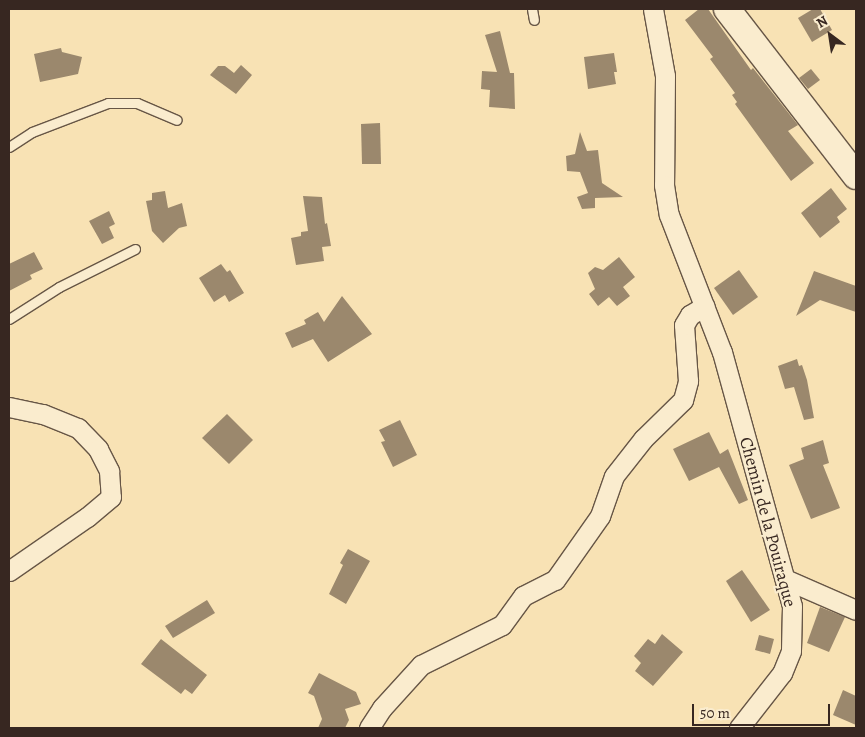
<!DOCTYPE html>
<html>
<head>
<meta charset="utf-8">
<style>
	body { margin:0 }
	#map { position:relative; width:865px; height:737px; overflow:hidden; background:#f8e2b4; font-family:Alegreya,serif }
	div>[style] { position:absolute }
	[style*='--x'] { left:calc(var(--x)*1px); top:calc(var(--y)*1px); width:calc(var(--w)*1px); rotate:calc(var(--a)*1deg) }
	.building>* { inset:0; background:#9b886d }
	.roads { filter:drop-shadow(1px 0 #675646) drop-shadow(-1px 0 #675646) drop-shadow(0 1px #675646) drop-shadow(0 -1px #675646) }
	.lane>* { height:9px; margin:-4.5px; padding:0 4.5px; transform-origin:4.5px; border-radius:4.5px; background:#faecce }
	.street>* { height:19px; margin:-9.5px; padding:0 9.5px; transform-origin:9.5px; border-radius:9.5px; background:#faecce }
	.secondary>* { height:26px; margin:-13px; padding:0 13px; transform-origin:13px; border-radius:13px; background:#faecce }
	span { translate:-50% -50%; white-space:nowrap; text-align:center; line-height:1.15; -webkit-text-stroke:4px #faecce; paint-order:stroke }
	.street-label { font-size:18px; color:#372721 }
	.frame { position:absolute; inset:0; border:10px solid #372721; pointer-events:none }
	.north { position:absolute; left:805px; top:10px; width:50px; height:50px; -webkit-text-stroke:4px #faecce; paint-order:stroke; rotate:329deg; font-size:14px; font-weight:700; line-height:20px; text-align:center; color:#372721 }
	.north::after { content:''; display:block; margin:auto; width:18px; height:22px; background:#372721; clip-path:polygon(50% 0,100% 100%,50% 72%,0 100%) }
	.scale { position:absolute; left:692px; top:704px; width:138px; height:22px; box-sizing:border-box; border:2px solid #372721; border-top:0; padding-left:6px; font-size:15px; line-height:18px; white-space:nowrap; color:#372721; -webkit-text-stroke:4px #faecce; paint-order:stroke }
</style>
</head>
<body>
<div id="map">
	<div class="building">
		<i style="clip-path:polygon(699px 9px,708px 9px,751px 70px,753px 68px,798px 125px,788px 131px,814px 163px,791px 181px,735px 104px,737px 102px,732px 95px,735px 93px,710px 59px,713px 57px,685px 20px)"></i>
		<i style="clip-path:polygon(813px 9px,820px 9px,832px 30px,812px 42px,798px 18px)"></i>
		<i style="clip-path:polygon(500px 31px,510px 73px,514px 73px,515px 109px,489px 107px,490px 90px,481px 89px,482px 71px,497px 72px,485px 35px)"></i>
		<i style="clip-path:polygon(61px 48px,62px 52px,82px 57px,78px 74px,40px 82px,34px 54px)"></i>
		<i style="clip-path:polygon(614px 53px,617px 72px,614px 72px,616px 84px,588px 89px,584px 57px)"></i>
		<i style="clip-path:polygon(241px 65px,252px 75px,236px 94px,210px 75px,218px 66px,225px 66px,234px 73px)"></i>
		<i style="clip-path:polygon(811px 69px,820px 80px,808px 89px,799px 78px)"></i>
		<i style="clip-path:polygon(380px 123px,381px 164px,362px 164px,361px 124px)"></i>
		<i style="clip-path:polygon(580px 132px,587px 151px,598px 150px,602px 183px,623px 197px,595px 198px,595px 208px,582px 209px,577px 197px,588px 193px,580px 172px,567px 171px,566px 156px,575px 154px)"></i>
		<i style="clip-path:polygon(831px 188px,847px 209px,837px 217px,840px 222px,820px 238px,801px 213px)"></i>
		<i style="clip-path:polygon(165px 191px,168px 208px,182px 203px,187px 226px,179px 228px,163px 243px,152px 231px,146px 201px,152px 200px,152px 193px)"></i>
		<i style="clip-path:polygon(303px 196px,322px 197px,325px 224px,327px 223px,331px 246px,322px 247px,324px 261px,296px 265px,291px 238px,301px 236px,301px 232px,308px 231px)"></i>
		<i style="clip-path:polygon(109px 211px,115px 224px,109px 227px,114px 238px,102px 244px,89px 221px)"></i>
		<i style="clip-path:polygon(34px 252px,43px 269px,30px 275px,32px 279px,9px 291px,9px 264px)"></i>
		<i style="clip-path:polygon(619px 257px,635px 277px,623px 287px,630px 296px,617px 306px,609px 297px,598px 306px,589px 294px,595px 289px,588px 273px,595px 267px,603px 270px)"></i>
		<i style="clip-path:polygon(221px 264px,227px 272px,230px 270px,244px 293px,229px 302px,225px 295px,214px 302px,199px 278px)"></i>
		<i style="clip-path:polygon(739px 270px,758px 297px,733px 315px,714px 288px)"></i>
		<i style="clip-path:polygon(814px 271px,856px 286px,856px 312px,820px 300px,796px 316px)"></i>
		<i style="clip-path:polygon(342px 296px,372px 334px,328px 362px,313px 339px,292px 348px,285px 333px,306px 324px,304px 320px,318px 312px,324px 322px)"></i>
		<i style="clip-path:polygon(797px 359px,799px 366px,802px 365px,807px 380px,814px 418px,804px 420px,794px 387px,785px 389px,778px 366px)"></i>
		<i style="clip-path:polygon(227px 414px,253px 440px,229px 464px,202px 438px)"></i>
		<i style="clip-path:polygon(400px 420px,417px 455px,393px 467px,381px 442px,385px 441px,379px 430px)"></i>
		<i style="clip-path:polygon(709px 432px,720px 454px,728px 449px,748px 500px,739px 504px,719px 467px,689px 481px,673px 449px)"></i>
		<i style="clip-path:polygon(823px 440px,829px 463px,823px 465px,840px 508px,811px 519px,789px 465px,804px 459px,801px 448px)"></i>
		<i style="clip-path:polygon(348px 549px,370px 561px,346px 604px,329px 594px,343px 565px,340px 563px)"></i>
		<i style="clip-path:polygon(742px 570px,770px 610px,751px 622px,726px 581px)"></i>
		<i style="clip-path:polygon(207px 600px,215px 613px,173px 638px,165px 626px)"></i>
		<i style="clip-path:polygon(820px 607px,845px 617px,829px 652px,807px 643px)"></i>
		<i style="clip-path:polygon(662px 634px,683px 652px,653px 686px,635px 671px,641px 663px,634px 656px,648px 639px,655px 644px)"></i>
		<i style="clip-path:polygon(759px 635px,774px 639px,770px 654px,755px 650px)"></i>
		<i style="clip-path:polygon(161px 639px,207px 675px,192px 694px,185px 689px,181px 694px,141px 664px)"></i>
		<i style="clip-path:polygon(319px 673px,356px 692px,361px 704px,345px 709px,349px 720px,345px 728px,318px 728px,322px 719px,314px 696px,308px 693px)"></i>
		<i style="clip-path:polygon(843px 690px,856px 696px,856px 725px,833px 715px)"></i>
	</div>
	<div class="roads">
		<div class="lane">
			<i style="--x:532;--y:9;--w:11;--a:80"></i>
			<i style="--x:9;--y:147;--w:27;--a:-33"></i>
			<i style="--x:32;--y:132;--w:81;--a:-20.9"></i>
			<i style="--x:108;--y:103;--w:29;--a:0"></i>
			<i style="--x:137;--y:103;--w:43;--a:23"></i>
			<i style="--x:9;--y:319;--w:59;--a:-32.6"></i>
			<i style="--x:59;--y:287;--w:85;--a:-26.6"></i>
		</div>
		<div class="street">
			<i style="--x:653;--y:9;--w:68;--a:79.8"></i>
			<i style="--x:665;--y:76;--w:109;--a:90.5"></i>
			<i style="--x:664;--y:185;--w:30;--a:81"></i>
			<i style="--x:669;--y:215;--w:147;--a:68.9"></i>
			<i style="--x:722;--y:352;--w:263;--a:74.6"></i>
			<i style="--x:792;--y:606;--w:45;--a:91.3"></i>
			<i style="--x:791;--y:651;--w:24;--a:112"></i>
			<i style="--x:782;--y:673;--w:70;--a:128"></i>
			<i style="--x:9;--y:407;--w:35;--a:12"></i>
			<i style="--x:43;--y:414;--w:38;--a:22"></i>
			<i style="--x:78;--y:428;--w:29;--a:46"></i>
			<i style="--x:98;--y:449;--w:25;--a:63"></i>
			<i style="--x:109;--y:471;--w:26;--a:86"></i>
			<i style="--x:111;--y:497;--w:31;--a:140"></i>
			<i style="--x:87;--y:517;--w:95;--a:145.3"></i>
			<i style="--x:785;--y:579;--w:77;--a:23.6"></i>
			<i style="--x:369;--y:728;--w:24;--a:-57"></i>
			<i style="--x:382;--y:708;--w:58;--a:-47.8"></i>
			<i style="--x:421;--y:665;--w:90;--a:-26.3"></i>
			<i style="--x:502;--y:625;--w:36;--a:-54"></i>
			<i style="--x:523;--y:596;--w:36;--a:-27"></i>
			<i style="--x:555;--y:580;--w:78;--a:-54.9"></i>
			<i style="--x:600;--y:516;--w:42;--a:-70.7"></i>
			<i style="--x:614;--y:476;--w:47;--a:-51.9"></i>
			<i style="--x:643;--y:439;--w:56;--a:-44.3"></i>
			<i style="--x:683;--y:400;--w:20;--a:-75"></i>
			<i style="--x:688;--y:381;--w:56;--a:-94.1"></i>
			<i style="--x:684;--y:325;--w:12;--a:-59"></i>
			<i style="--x:690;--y:315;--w:17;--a:-31"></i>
		</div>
		<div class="secondary">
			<i style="--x:727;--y:9;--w:211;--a:52.3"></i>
		</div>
	</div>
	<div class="street-label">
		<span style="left:768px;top:522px;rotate:75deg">Chemin de la Pouiraque</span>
	</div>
	<div class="frame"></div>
	<div class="north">N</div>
	<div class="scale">50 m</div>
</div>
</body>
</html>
